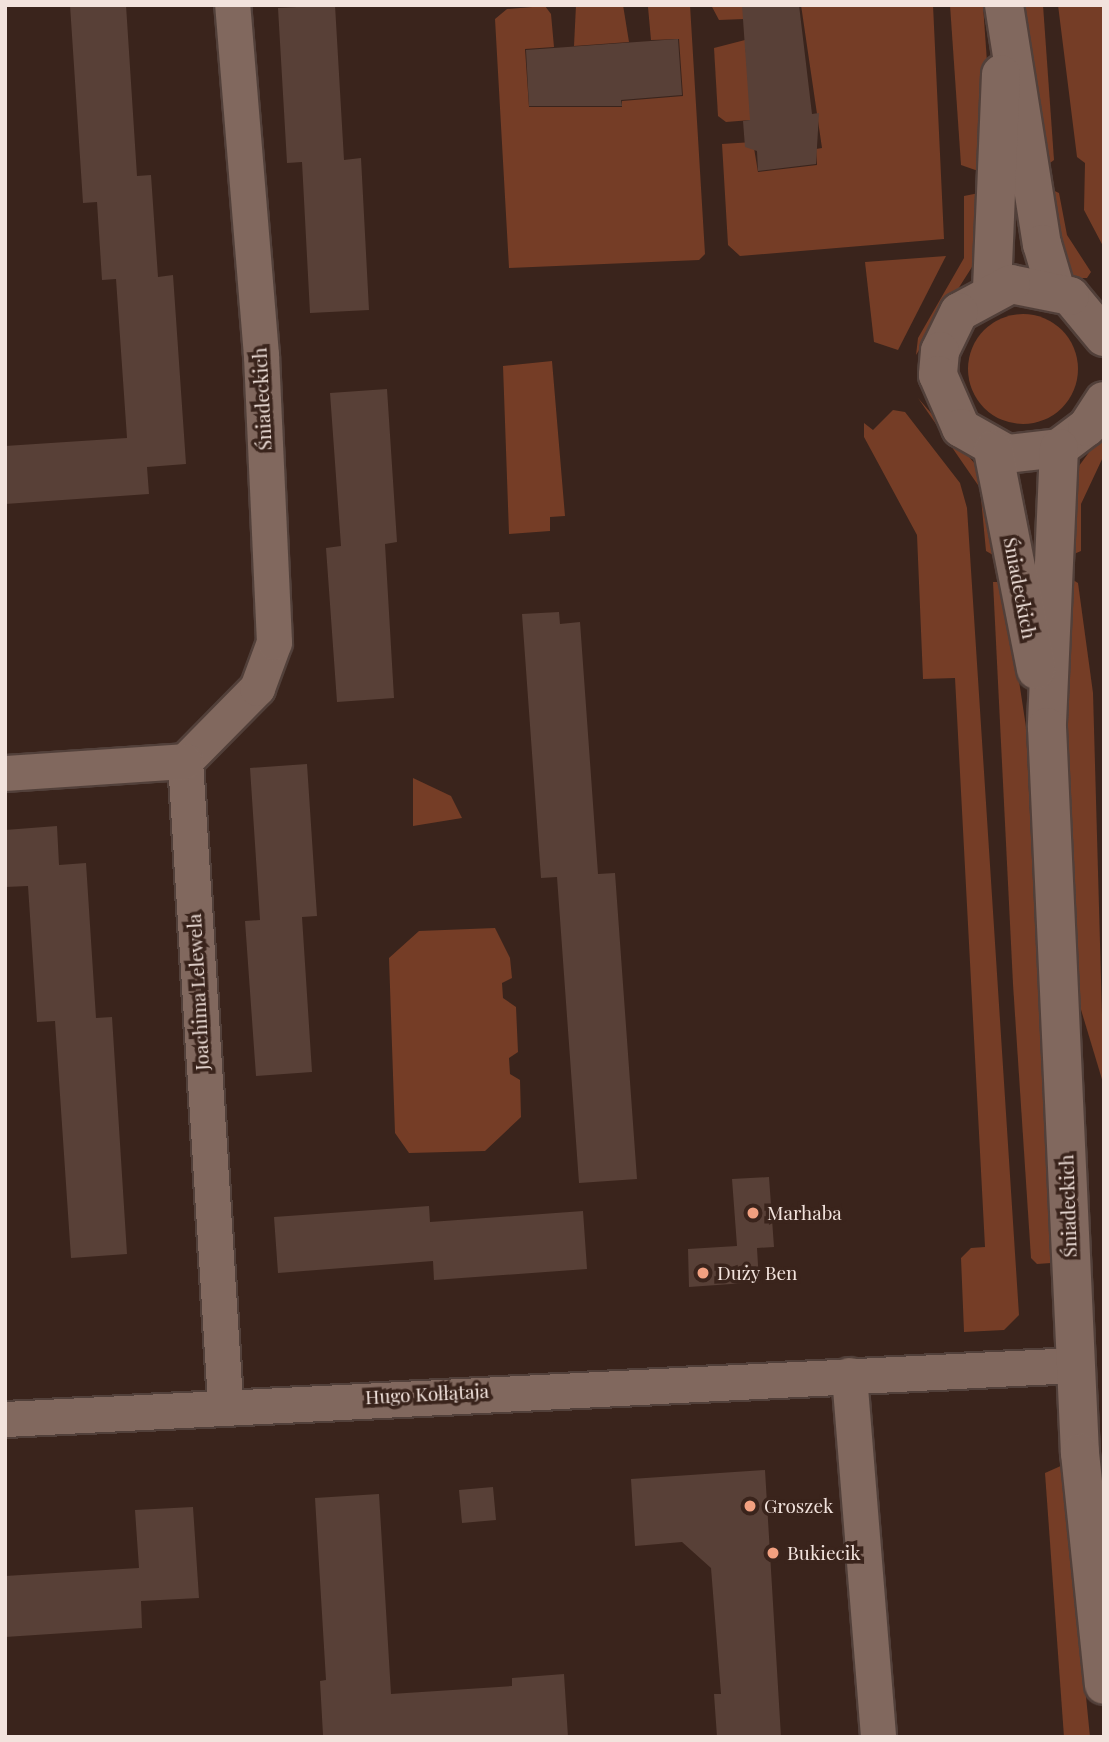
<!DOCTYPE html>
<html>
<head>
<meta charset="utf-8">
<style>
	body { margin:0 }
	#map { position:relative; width:1109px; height:1742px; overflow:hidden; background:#3a241c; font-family:"Playfair Display",serif }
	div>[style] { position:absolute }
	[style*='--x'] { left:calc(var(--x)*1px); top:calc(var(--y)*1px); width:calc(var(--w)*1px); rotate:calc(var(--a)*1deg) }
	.green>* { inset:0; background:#753d26 }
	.round { border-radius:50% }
	.building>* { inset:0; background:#584037 }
	.roads { filter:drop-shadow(2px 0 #52403a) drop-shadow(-2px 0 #52403a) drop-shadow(0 2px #52403a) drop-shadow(0 -2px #52403a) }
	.street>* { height:35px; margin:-17.5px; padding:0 17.5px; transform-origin:17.5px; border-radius:17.5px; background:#81685e }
	.secondary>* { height:38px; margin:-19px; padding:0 19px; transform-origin:19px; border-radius:19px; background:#81685e }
	.dots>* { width:19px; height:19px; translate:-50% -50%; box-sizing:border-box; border:4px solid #3a241c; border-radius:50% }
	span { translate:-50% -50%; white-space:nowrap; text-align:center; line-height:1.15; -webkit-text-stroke:7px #3a241c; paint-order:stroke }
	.street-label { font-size:19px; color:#f2e3dd }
	.poi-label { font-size:19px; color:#f2e3dd }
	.left { translate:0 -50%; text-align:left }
	.frame { position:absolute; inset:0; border:7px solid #f2e3dd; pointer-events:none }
</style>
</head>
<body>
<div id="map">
	<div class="green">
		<i style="clip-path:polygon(576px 5px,623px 5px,629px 42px,574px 46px)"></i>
		<i style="clip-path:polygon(690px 5px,705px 254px,699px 260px,509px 268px,495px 19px,507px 9px,545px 6px,551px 14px,554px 47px,525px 49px,529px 107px,622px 107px,622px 101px,683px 96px,679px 39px,651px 40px,648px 7px)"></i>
		<i style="clip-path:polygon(711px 5px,743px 5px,744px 19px,719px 20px)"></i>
		<i style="clip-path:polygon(801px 5px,933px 5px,944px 239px,740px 256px,728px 245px,722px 144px,753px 142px,758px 172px,817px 165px,816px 149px,822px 148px)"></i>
		<i style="clip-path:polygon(950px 5px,983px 5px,988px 76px,981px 172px,961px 165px)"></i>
		<i style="clip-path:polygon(1025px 5px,1043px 5px,1054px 160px,1046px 166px)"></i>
		<i style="clip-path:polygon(1058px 5px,1104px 5px,1104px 248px,1084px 210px,1085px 163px,1077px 157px)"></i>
		<i style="clip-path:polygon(745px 40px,751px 120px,726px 122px,718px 116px,714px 48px)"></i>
		<i style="clip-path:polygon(1048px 188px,1059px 193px,1067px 235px,1091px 272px,1087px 278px,1075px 278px,1060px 256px)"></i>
		<i style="clip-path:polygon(984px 192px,972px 267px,916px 355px,918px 338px,964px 258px,964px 196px)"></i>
		<i style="clip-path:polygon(946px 256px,898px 350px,874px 342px,865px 262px)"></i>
		<i class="round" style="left:968px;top:314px;width:110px;height:110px"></i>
		<i style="clip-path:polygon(552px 361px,565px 516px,550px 517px,550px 531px,509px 534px,503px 366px)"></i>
		<i style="clip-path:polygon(918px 398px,976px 465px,1002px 560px,986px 551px,980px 488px)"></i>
		<i style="clip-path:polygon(893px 410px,905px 412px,960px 483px,967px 508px,1019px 1315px,1004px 1330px,964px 1332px,961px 1258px,971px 1248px,985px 1247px,955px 678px,923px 679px,917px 535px,864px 437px,864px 423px,873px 430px)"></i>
		<i style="clip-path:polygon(1104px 432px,1104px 455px,1081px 504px,1081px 551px,1067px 557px,1073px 474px)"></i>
		<i style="clip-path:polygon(1068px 577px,1078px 583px,1093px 693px,1104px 1086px,1079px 1003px,1064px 665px)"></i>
		<i style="clip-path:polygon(993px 582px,1004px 582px,1026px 727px,1051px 1263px,1037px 1264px,1031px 1258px,1013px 984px)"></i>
		<i style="clip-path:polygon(413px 778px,451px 796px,462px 818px,413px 826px)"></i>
		<i style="clip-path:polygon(495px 928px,510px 958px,512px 978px,502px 983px,503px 998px,516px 1007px,518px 1052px,509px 1058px,510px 1074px,520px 1080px,521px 1117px,485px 1151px,409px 1153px,395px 1133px,389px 958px,419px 931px)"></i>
		<i style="clip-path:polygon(1063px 1465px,1090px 1737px,1064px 1737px,1045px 1473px)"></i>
	</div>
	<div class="building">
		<i style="clip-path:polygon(70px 5px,126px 5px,137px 176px,151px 175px,158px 277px,173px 275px,186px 464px,147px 467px,149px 494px,5px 504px,5px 446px,127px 438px,116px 279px,102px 280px,97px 202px,83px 203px)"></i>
		<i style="clip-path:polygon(335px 5px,344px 160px,361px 158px,369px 310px,310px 313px,302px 162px,287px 163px,278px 8px)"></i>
		<i style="clip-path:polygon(742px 5px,799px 5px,812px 114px,819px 113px,816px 164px,758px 171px,757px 151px,745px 147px,743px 121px,750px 120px)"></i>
		<i style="clip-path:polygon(678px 39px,682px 95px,621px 100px,622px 106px,529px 106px,526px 50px)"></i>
		<i style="clip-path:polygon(387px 389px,397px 542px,385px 544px,394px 698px,337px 702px,326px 548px,341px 546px,330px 393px)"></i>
		<i style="clip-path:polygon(559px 612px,560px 624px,580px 622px,598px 874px,615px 873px,637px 1179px,579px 1183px,557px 877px,541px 878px,522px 614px)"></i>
		<i style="clip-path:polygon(307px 764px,317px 916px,302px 917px,312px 1072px,256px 1076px,245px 921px,260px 920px,250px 768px)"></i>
		<i style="clip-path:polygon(57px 826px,59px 865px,86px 863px,96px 1018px,112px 1017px,127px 1254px,71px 1258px,55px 1021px,37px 1022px,28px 886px,5px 887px,5px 830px)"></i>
		<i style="clip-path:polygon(769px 1177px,774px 1247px,757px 1248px,759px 1282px,689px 1287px,688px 1249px,737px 1246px,732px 1179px)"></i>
		<i style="clip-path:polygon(429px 1206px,430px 1222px,583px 1211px,587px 1269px,434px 1280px,433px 1261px,278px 1273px,274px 1217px)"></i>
		<i style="clip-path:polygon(765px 1470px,781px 1737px,717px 1737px,714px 1694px,721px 1694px,711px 1568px,682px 1542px,635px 1546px,631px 1479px)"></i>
		<i style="clip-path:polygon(493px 1487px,496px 1520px,462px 1523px,459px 1490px)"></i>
		<i style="clip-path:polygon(379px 1494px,391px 1694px,512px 1686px,512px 1678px,564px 1674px,568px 1737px,323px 1735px,320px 1681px,326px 1680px,315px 1498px)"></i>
		<i style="clip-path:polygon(193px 1507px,199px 1598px,141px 1601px,142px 1628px,5px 1637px,5px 1576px,139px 1568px,135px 1510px)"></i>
	</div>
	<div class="roads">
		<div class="street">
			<i style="--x:185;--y:761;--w:103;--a:-45.4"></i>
			<i style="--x:257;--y:688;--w:49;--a:-69.7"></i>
			<i style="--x:274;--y:642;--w:287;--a:-92.6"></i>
			<i style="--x:261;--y:355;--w:351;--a:-94.7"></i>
			<i style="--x:185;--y:761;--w:643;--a:86.43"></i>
			<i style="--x:5;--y:773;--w:180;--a:-3.8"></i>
			<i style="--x:849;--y:1375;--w:363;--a:85.4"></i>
			<i style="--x:5;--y:1419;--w:1072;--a:-2.89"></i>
		</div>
		<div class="secondary">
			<i style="--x:1004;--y:5;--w:242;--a:81"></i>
			<i style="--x:1042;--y:244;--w:46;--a:73.5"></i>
			<i style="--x:992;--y:289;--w:215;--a:-87.6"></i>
			<i style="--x:1104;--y:337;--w:53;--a:-129.7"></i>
			<i style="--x:1070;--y:296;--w:60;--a:-168.5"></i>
			<i style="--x:1011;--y:284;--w:59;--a:151.7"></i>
			<i style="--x:959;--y:312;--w:43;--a:116"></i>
			<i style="--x:940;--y:351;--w:24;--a:95"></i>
			<i style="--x:938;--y:375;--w:58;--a:66.5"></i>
			<i style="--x:961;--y:428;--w:53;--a:29.5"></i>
			<i style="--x:1007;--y:454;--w:52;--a:-6.6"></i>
			<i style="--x:1059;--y:448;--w:35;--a:-37"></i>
			<i style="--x:1087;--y:427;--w:31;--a:-57"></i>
			<i style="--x:1059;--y:448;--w:279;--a:92.5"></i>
			<i style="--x:1047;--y:727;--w:727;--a:87.4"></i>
			<i style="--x:1080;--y:1453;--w:233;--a:84.1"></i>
			<i style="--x:993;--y:450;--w:224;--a:78.9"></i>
		</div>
	</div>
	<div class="dots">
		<i style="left:753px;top:1213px;background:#f2a080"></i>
		<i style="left:703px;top:1273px;background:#f2a080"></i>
		<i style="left:750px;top:1506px;background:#f2a080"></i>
		<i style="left:773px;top:1553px;background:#f2a080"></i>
	</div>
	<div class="street-label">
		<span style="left:262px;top:399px;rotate:-93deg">Śniadeckich</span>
		<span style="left:1020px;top:588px;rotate:79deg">Śniadeckich</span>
		<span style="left:198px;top:992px;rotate:-93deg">Joachima Lelewela</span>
		<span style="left:1068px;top:1206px;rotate:-92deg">Śniadeckich</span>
		<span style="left:427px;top:1394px;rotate:-3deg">Hugo Kołłątaja</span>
	</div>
	<div class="poi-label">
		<span class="left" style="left:767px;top:1213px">Marhaba</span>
		<span class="left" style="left:717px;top:1273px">Duży Ben</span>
		<span class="left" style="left:764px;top:1506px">Groszek</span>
		<span class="left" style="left:787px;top:1553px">Bukiecik</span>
	</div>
	<div class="frame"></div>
</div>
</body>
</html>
